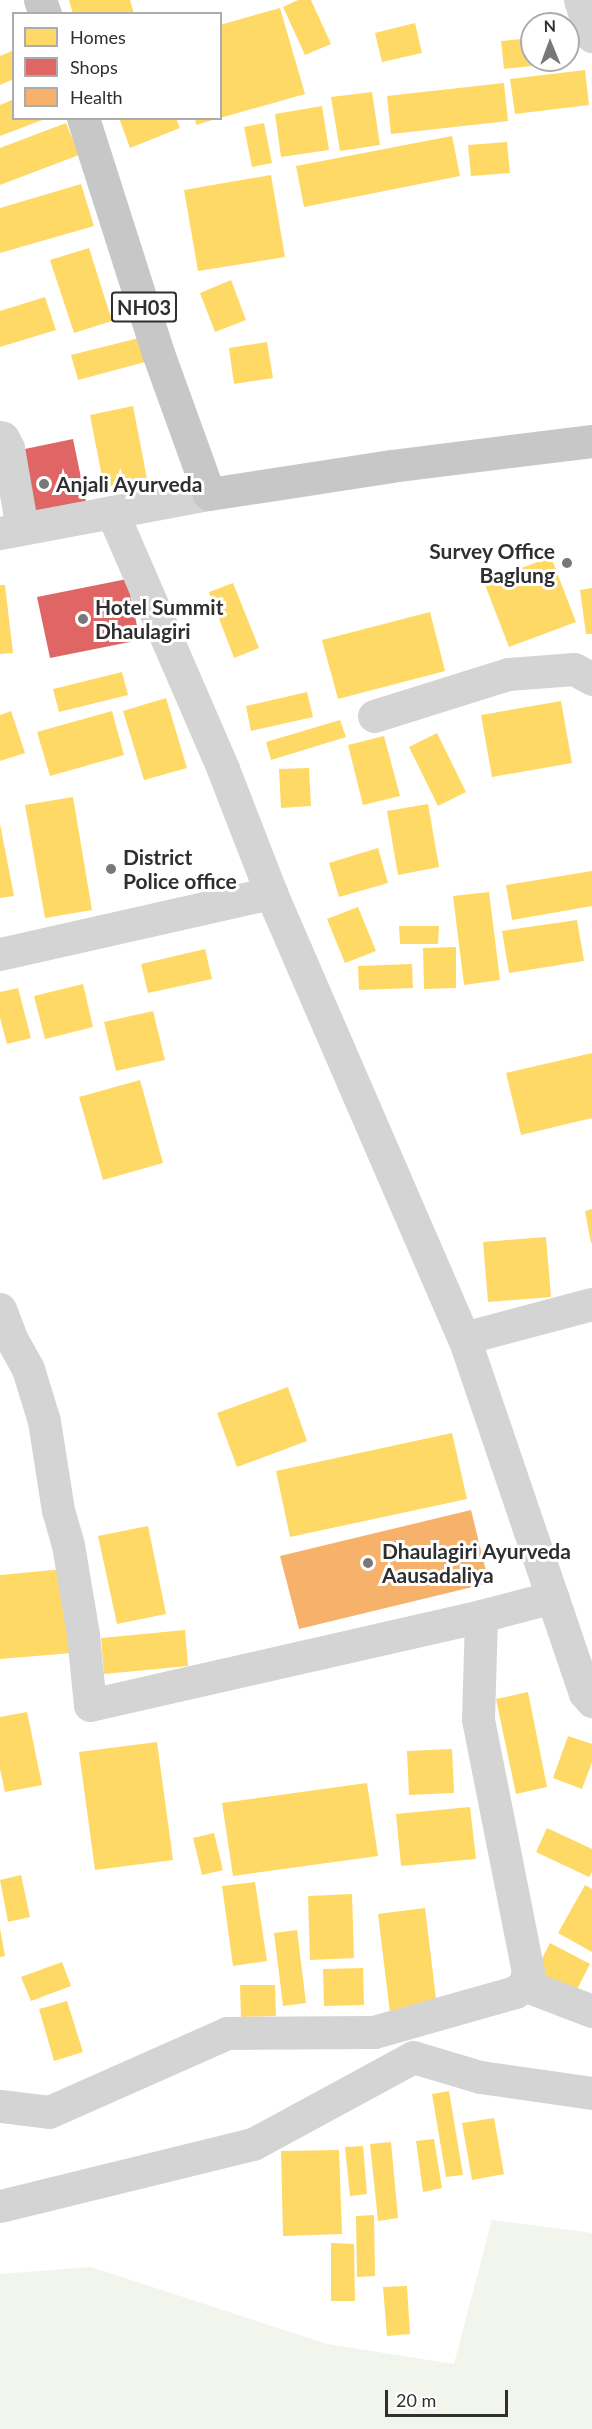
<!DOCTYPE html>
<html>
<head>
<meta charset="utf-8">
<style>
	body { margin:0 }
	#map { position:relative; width:592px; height:2429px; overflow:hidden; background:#fff; font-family:Lato,sans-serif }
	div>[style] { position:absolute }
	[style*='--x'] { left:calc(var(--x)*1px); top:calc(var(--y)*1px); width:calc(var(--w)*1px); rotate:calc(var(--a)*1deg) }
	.green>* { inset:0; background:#f1f5ec }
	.homes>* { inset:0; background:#ffd966 }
	.shops>* { inset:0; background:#e06666 }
	.health>* { inset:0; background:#f6b26b }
	.street>* { height:33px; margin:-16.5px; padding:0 16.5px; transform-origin:16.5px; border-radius:16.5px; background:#d4d4d4 }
	.primary>* { height:33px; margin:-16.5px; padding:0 16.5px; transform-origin:16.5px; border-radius:16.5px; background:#c7c7c7 }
	.dots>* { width:16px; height:16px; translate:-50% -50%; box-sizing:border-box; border:3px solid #fff; border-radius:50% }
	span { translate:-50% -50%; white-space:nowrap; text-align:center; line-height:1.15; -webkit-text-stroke:6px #fff; paint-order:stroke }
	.shield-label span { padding:2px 4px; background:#fff; border:2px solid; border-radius:4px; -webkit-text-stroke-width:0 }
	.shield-label { font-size:20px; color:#2f2f2f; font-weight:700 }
	.poi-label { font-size:21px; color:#2f2f2f; font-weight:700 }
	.left { translate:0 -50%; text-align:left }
	.right { translate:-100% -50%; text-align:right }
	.legend { position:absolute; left:12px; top:12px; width:210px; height:108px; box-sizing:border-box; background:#fff; border:2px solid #acacac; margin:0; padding:8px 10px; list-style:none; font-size:18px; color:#2f2f2f }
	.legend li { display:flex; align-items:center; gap:12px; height:30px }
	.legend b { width:30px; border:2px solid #acacac }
	.north { position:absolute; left:520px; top:12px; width:60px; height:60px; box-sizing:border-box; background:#fff; border:2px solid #acacac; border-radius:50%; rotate:359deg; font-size:16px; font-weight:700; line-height:24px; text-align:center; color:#2f2f2f }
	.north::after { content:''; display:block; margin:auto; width:21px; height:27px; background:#787878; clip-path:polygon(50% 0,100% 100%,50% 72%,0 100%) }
	.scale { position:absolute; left:385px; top:2390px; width:123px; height:27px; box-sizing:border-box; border:3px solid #2f2f2f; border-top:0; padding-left:8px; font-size:18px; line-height:21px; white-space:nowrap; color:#2f2f2f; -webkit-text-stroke:4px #fff; paint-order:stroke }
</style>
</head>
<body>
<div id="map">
	<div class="green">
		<i style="clip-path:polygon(492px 2220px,592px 2233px,592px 2429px,0 2429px,0 2274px,91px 2267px,327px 2344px,454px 2364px)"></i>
	</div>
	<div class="homes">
		<i style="clip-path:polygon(69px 0,130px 0,134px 14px,73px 14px)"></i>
		<i style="clip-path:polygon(298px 0,311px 0,331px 44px,305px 55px,283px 7px)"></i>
		<i style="clip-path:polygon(280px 8px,305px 94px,220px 118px,220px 25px)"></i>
		<i style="clip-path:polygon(415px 23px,422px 53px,382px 62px,375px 33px)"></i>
		<i style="clip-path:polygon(532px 38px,532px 60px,560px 60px,561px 63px,504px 69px,501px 41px)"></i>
		<i style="clip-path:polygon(14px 50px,14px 79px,0 85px,0 56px)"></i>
		<i style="clip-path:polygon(585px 70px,589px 105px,515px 114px,510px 79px)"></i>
		<i style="clip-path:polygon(504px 83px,508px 121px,391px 134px,387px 96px)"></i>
		<i style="clip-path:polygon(372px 92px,380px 145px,340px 151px,331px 97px)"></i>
		<i style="clip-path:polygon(14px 99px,14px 118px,45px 119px,0 136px,0 105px)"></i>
		<i style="clip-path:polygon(322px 106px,329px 150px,281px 157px,275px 114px)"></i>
		<i style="clip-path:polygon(119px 118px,176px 118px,180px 128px,130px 148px)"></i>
		<i style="clip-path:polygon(195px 118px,216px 118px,216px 119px,196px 125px)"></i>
		<i style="clip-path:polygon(66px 123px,79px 155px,0 185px,0 148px)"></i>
		<i style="clip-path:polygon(264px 123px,272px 163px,252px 167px,244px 127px)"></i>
		<i style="clip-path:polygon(452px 136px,460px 176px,304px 207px,296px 166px)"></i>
		<i style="clip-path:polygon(507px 142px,510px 173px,471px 176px,468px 145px)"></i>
		<i style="clip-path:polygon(271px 175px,285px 257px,198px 271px,184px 190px)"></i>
		<i style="clip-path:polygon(81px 184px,94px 226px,0 253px,0 208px)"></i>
		<i style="clip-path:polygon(89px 248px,112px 321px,74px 333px,50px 260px)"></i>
		<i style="clip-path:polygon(231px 280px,246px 320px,215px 332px,200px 293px)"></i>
		<i style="clip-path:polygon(45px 297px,56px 330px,0 347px,0 311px)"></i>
		<i style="clip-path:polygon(139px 338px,145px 362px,78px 380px,71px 355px)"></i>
		<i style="clip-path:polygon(267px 342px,273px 378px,234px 384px,229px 348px)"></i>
		<i style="clip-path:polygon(133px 406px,147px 479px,104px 487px,90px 415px)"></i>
		<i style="clip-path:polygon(551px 557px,576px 622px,509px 647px,484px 582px)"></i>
		<i style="clip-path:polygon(233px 583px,259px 648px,234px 658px,209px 592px)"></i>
		<i style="clip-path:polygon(0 585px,5px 585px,13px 653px,0 654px)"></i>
		<i style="clip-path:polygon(592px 588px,592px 634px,586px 634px,580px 590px)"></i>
		<i style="clip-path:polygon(430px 612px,445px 671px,338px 699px,322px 640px)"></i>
		<i style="clip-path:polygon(122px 672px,128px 695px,59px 712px,53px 689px)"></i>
		<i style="clip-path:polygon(307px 692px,313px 717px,251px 731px,246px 706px)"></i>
		<i style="clip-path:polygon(166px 698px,187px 768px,144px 780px,123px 711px)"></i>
		<i style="clip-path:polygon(561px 701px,572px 763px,492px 777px,481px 715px)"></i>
		<i style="clip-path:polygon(11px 711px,25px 753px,0 761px,0 715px)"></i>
		<i style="clip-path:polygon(112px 711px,124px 755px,50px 776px,37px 732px)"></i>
		<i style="clip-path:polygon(340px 720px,346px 737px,271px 760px,266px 742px)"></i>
		<i style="clip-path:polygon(437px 733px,466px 792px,438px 806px,409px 747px)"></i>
		<i style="clip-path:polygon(384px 736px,400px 796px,363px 805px,348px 745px)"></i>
		<i style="clip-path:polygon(309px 768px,311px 806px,281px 808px,279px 769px)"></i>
		<i style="clip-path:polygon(73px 797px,92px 910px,45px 918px,25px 805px)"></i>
		<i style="clip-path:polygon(428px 804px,439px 867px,398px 875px,387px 811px)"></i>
		<i style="clip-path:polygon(0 824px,14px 896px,0 898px)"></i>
		<i style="clip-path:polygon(378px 848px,388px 883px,339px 897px,329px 863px)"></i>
		<i style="clip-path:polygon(592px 871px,592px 906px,512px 920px,506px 885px)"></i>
		<i style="clip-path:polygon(489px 892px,500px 980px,464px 985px,453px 896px)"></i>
		<i style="clip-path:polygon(358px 907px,376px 951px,345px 963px,327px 919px)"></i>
		<i style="clip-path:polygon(577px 920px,584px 961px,509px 973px,502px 931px)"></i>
		<i style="clip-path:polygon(399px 926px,439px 926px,438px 944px,400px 944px)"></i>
		<i style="clip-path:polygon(456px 947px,456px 988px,424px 989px,423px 948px)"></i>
		<i style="clip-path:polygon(205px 949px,212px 979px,148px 993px,141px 964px)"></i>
		<i style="clip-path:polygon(412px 964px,413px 988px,359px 990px,358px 966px)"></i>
		<i style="clip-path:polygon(83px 984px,93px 1027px,45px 1039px,34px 996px)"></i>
		<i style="clip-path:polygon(18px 988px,31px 1038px,7px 1044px,0 1018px,0 992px)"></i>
		<i style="clip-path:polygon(153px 1011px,165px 1060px,116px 1071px,104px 1022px)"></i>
		<i style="clip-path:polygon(592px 1053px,592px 1118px,521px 1135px,506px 1073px)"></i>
		<i style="clip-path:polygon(140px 1080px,163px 1163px,103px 1180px,79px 1097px)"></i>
		<i style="clip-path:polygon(592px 1209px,592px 1243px,591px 1243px,585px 1211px)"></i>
		<i style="clip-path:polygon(546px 1237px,551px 1297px,488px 1302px,483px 1242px)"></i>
		<i style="clip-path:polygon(288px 1387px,307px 1441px,237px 1467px,217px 1413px)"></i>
		<i style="clip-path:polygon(452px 1433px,467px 1499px,290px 1537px,276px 1471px)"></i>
		<i style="clip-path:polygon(148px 1526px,166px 1614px,117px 1624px,98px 1536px)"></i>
		<i style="clip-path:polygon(64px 1569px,72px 1653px,0 1659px,0 1575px)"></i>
		<i style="clip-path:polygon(185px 1630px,188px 1666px,104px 1674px,101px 1638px)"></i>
		<i style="clip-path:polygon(528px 1692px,547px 1787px,516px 1794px,496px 1699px)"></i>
		<i style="clip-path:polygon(27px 1712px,42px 1785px,5px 1792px,0 1769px,0 1717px)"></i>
		<i style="clip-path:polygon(568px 1736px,592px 1744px,592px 1762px,582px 1789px,553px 1778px)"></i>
		<i style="clip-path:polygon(157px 1742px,173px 1860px,95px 1870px,79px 1752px)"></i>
		<i style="clip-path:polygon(452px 1749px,454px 1793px,409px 1795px,407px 1751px)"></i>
		<i style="clip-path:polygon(367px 1783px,378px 1856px,233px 1876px,222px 1803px)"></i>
		<i style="clip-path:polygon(470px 1807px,476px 1859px,401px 1866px,396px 1814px)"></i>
		<i style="clip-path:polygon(547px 1828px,592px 1849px,592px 1872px,589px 1877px,536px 1852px)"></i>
		<i style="clip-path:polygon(214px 1833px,223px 1870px,202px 1875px,193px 1838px)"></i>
		<i style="clip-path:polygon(21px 1875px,30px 1917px,8px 1922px,0 1880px)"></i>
		<i style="clip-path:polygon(255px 1882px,267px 1961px,233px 1966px,222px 1886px)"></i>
		<i style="clip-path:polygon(585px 1885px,592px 1889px,592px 1952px,558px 1933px)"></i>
		<i style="clip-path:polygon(352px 1894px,354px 1958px,310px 1960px,308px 1896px)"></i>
		<i style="clip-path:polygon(425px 1908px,437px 2007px,390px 2013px,378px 1914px)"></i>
		<i style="clip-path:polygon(0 1928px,5px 1956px,0 1957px)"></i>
		<i style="clip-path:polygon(297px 1930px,306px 2003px,283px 2006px,274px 1933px)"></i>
		<i style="clip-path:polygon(550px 1943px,590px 1964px,573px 1997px,533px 1976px)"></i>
		<i style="clip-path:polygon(62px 1962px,71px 1986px,31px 2001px,21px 1977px)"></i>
		<i style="clip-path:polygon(363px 1968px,364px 2005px,324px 2006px,323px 1969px)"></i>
		<i style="clip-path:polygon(240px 1985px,275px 1985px,276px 2016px,241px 2017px)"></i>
		<i style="clip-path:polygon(67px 2001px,83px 2052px,54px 2061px,39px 2009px)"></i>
		<i style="clip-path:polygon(449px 2091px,463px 2175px,446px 2177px,432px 2094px)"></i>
		<i style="clip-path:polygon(494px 2118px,504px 2174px,472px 2180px,462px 2123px)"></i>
		<i style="clip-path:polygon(434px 2139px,442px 2188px,423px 2192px,416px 2141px)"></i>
		<i style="clip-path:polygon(391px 2142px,398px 2218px,378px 2221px,370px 2144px)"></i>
		<i style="clip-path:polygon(363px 2146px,367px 2194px,350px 2196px,345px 2147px)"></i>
		<i style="clip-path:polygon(339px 2150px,342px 2234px,283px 2236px,281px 2151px)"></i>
		<i style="clip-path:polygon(374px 2215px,375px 2276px,357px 2277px,356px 2216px)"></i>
		<i style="clip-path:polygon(331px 2243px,354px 2244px,355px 2301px,331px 2301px)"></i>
		<i style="clip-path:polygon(407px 2286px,410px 2334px,387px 2336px,383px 2287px)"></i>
	</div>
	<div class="shops">
		<i style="clip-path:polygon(73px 439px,86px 502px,34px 513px,20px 450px)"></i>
		<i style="clip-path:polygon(127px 579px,140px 640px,50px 658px,37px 597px)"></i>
	</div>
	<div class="health">
		<i style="clip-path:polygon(471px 1510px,489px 1583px,299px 1629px,280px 1556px)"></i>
	</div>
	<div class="street">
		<i style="--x:580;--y:0;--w:38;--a:72"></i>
		<i style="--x:0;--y:437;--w:3;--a:18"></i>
		<i style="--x:3;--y:438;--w:11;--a:63"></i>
		<i style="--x:8;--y:448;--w:81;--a:80.1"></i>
		<i style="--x:112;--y:512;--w:280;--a:66.6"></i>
		<i style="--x:223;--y:769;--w:133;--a:68.8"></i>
		<i style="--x:271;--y:893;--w:485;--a:66.6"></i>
		<i style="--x:464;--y:1338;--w:375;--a:71.2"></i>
		<i style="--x:585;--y:1693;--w:11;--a:49"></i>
		<i style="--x:0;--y:533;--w:213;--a:-10.6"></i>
		<i style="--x:374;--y:716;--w:140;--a:-17.4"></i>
		<i style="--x:508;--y:674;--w:66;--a:-4.3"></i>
		<i style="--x:574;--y:669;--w:21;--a:29"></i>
		<i style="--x:0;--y:954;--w:278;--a:-12.7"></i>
		<i style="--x:0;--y:1309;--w:33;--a:69"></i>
		<i style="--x:12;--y:1340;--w:33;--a:61"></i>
		<i style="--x:28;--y:1369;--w:54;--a:72.9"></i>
		<i style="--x:44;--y:1421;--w:90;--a:81.1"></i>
		<i style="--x:58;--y:1510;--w:36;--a:74"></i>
		<i style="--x:68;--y:1545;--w:91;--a:80.5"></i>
		<i style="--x:83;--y:1635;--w:70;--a:84.3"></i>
		<i style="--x:90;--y:1705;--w:401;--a:-12.8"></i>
		<i style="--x:481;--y:1616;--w:74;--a:-14.8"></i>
		<i style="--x:464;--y:1338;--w:132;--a:-14.9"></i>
		<i style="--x:524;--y:1985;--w:73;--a:20.9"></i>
		<i style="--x:0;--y:2106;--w:49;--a:7"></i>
		<i style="--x:49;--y:2112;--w:195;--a:-23.9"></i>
		<i style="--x:227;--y:2033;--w:147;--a:-0.4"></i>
		<i style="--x:374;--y:2032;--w:147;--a:-15.8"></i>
		<i style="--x:515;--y:1992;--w:11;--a:-38"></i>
		<i style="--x:524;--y:1985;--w:14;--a:-73"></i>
		<i style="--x:528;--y:1972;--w:258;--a:-101.2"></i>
		<i style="--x:478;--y:1719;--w:103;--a:-88.3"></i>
		<i style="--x:0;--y:2206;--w:260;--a:-13.8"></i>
		<i style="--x:253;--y:2144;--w:182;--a:-28.5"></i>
		<i style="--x:413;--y:2057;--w:70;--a:16.6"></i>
		<i style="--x:480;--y:2077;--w:113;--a:8.1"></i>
	</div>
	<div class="primary">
		<i style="--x:40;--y:0;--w:15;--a:70"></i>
		<i style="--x:83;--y:118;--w:247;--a:72.3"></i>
		<i style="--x:158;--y:353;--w:150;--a:70.1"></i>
		<i style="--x:209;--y:494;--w:184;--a:-8.7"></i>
		<i style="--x:391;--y:466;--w:203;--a:-7.1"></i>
	</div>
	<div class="dots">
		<i style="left:44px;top:484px;background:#787878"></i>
		<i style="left:567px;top:563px;background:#787878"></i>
		<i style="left:83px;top:619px;background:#787878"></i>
		<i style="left:111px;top:869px;background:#787878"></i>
		<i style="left:368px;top:1563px;background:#787878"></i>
	</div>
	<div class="shield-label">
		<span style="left:144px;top:307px">NH03</span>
	</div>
	<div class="poi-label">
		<span class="left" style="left:56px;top:484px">Anjali Ayurveda</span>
		<span class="right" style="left:555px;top:563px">Survey Office<br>Baglung</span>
		<span class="left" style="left:95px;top:619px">Hotel Summit<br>Dhaulagiri</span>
		<span class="left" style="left:123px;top:869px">District<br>Police office</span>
		<span class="left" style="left:382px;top:1563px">Dhaulagiri Ayurveda<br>Aausadaliya</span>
	</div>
	<ul class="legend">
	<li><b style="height:16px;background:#ffd966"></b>Homes</li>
	<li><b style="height:16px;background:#e06666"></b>Shops</li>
	<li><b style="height:16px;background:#f6b26b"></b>Health</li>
	</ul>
	<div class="north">N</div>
	<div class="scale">20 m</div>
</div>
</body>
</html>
